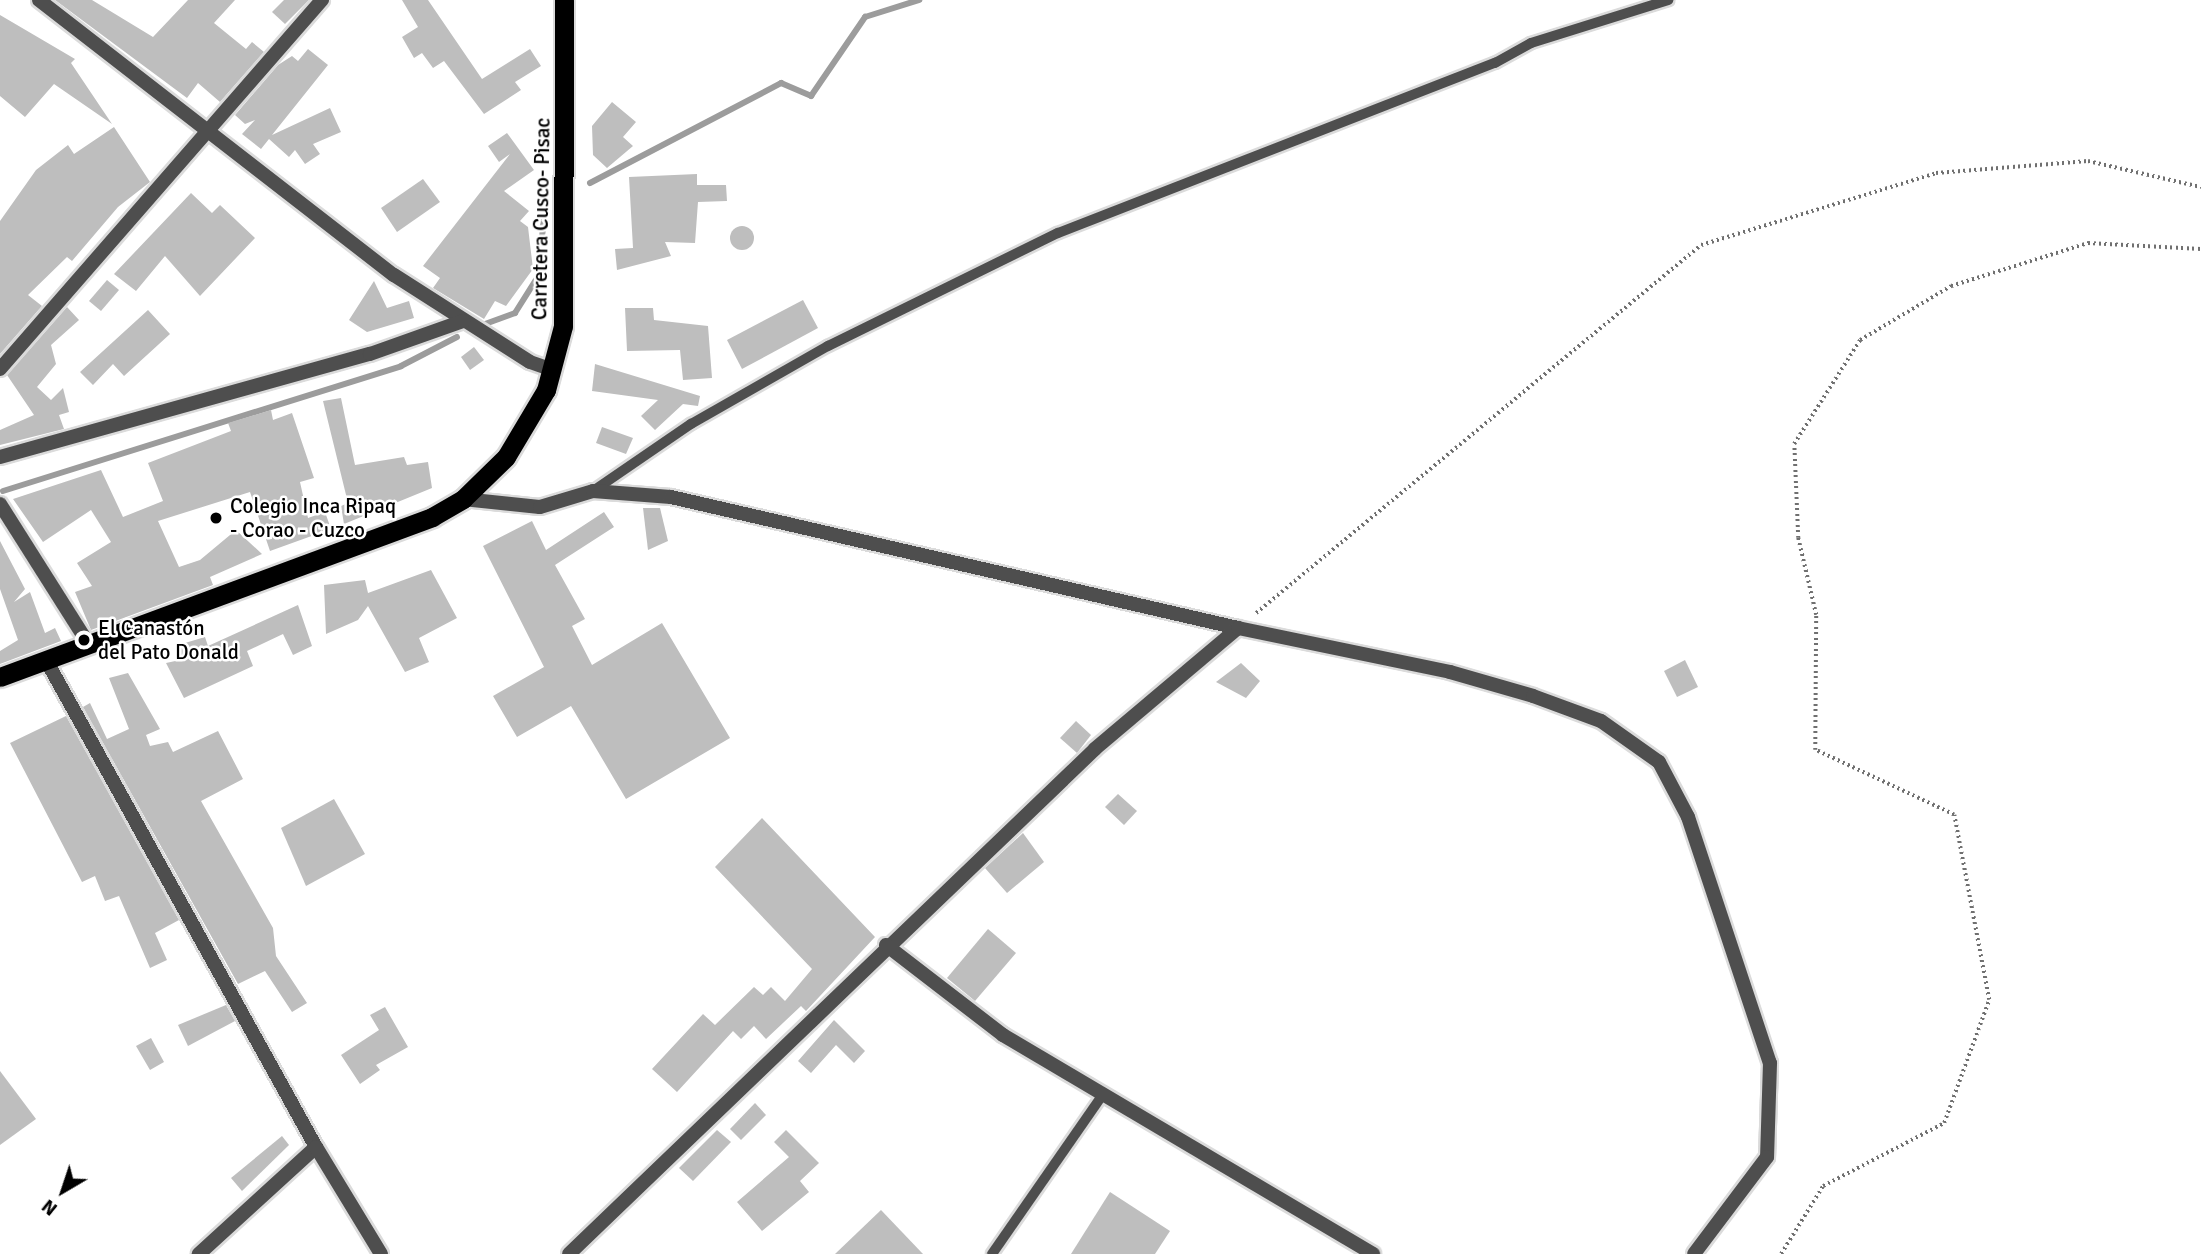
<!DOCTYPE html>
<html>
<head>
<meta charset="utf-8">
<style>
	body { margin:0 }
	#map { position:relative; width:2201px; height:1254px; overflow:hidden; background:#fff; font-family:Signika,sans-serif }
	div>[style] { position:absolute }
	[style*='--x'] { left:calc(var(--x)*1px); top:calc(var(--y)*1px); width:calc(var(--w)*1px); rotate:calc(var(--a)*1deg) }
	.stream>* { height:6px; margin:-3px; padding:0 3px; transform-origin:3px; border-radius:3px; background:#9c9c9c }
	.building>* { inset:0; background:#bebebe }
	.round { border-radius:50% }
	.path>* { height:3.5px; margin-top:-1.75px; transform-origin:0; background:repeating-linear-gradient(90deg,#707070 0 2px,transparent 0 5.5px) }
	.roads { filter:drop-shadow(2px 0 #dbdbdb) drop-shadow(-2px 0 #dbdbdb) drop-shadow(0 2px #dbdbdb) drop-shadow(0 -2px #dbdbdb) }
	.service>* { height:10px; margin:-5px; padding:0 5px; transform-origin:5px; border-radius:5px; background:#4e4e4e }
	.minor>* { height:14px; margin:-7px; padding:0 7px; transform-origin:7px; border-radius:7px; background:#4e4e4e }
	.trunk>* { height:19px; margin:-9.5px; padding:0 9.5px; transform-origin:9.5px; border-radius:9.5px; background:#000 }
	.dots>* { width:19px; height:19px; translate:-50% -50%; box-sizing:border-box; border:4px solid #fff; border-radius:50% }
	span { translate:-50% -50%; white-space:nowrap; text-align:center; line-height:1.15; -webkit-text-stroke:5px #fff; paint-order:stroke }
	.street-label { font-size:21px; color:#000 }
	.poi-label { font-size:21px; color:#000 }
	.left { translate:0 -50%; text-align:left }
	.north { position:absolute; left:28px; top:1156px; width:70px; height:70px; -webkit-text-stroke:5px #fff; paint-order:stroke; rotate:219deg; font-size:19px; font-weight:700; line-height:28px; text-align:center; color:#000 }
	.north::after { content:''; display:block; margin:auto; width:24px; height:32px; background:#000; clip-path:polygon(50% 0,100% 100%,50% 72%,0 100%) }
</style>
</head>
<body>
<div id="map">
	<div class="stream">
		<i style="--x:590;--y:183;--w:216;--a:-27.6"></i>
		<i style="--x:781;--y:83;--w:33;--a:23"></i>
		<i style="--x:811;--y:96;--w:96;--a:-55.6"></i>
		<i style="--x:865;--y:17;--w:57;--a:-17.5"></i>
		<i style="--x:485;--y:324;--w:32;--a:-20"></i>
		<i style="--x:515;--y:313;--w:45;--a:-57.7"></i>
		<i style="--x:539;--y:275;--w:61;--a:-85.3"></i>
		<i style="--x:3;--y:491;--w:417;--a:-17.4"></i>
		<i style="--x:401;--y:366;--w:63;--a:-27.4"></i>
	</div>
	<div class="building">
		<i style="clip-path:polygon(55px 0,92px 0,153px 37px,188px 0,235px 0,214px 23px,246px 49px,252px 42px,264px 52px,220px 102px,198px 83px,187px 98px)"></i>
		<i style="clip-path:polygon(284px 0,309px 0,285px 24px,272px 12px)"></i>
		<i style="clip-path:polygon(402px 0,428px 0,482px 79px,530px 49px,541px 66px,515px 82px,521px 90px,484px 114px,444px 61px,433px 68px,422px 53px,414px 58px,402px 37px,418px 27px)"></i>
		<i style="clip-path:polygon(0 15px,75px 59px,71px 63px,112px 124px,54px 84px,25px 117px,0 96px)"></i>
		<i style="clip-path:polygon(308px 49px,328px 65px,272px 135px,330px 108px,341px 132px,313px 144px,320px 154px,305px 164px,295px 150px,289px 157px,269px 139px,261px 149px,242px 134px,255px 120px,245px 124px,235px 115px,278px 65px,292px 56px,298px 61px)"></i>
		<i style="clip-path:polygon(612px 102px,636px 122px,623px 137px,633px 146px,607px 168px,593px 155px,592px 126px)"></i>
		<i style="clip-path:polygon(114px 127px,150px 182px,118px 207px,72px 261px,67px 257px,28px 295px,42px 306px,0 354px,0 221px,36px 170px,68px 145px,74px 154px)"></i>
		<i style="clip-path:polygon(507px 133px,534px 170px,504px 191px,529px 211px,520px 221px,528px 227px,533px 269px,506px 306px,495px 301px,484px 319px,433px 288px,440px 278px,423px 266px,510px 154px,499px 162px,488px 146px)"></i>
		<i style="clip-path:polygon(697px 174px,697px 185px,726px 185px,727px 201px,698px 202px,695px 243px,665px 242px,671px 256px,617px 270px,615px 249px,633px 248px,629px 177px)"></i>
		<i style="clip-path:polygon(423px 179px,440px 202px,397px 232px,381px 208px)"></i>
		<i style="clip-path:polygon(191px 193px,212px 213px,220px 205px,255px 238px,200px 296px,165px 256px,136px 291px,114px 274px)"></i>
		<i class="round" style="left:730px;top:226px;width:24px;height:24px"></i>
		<i style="clip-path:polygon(107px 280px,119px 290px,101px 311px,89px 301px)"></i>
		<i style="clip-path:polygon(374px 281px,387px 308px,409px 301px,414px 318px,367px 332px,349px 320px)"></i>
		<i style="clip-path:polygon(803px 300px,818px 328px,742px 369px,727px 340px)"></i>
		<i style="clip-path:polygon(67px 307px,79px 320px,51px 345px,56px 364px,37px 387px,51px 400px,63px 388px,69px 412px,59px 415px,64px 429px,0 445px,0 430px,34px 415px,7px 375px)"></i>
		<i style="clip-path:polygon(625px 308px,653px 308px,654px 320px,708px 326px,712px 378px,683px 380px,680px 350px,627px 351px)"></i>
		<i style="clip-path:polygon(148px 310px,170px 334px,124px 376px,113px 364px,93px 385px,80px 372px)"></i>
		<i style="clip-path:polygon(474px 347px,484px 360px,470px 370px,461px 357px)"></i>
		<i style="clip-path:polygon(595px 364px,700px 396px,698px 406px,683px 404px,655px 430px,641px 416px,658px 400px,592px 391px)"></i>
		<i style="clip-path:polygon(341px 398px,355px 465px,404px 457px,407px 465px,428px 462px,432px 488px,344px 524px,341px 506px,348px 503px,323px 401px)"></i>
		<i style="clip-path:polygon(271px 410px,273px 420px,292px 413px,314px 478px,300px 482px,308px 518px,325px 512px,331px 529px,270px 551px,250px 492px,158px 521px,179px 567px,200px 560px,236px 530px,262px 554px,210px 577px,213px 585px,91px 630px,75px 592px,92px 586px,77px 563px,111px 542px,91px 510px,43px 542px,13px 499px,101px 470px,123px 517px,163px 501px,148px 463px,231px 431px,228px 423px)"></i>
		<i style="clip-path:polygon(602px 427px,633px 438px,626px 454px,596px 443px)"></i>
		<i style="clip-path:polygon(643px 508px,660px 508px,668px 541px,648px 550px)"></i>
		<i style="clip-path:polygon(604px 512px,614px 527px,555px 565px,585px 619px,572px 626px,592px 665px,662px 623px,730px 738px,626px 799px,571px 706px,517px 737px,493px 696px,544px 667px,483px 546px,532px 521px,546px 550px)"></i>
		<i style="clip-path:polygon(0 541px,25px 589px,14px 602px,30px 592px,45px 633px,55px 628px,61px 641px,0 664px,0 651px,18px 640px,0 589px)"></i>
		<i style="clip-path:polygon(431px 570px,457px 618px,419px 638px,429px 662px,405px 672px,368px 606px,358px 620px,326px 634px,324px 585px,365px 580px,368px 593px)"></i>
		<i style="clip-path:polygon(298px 605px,312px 646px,293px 655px,283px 634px,247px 651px,253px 666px,184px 698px,166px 663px,180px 660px,175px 646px,205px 637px,208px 646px)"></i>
		<i style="clip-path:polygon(1685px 660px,1698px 687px,1677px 697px,1664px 671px)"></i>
		<i style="clip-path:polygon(1241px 663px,1260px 681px,1246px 698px,1216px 682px)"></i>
		<i style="clip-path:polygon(128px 673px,160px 729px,146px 735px,150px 746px,168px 742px,173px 752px,218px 731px,243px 779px,201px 801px,273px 928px,276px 956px,307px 1003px,292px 1012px,265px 971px,238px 984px,83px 707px,90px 703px,107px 739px,129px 729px,109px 678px)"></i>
		<i style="clip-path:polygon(66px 716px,179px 920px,155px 933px,167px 960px,150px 968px,119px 896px,105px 901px,95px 876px,82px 882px,10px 743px)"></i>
		<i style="clip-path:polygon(1076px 721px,1091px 735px,1077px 753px,1060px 738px)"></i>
		<i style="clip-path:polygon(1118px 794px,1137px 811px,1124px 825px,1105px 807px)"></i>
		<i style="clip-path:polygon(334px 799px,365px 854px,306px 886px,281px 828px)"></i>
		<i style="clip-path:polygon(762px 818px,875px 937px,806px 1011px,801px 1006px,766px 1039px,754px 1026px,741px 1039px,733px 1031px,677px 1092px,652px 1069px,703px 1014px,715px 1025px,754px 987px,763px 995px,771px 987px,785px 1001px,812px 969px,715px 867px)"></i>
		<i style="clip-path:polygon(1023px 833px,1044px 862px,1007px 893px,985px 868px)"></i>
		<i style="clip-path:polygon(988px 929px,1016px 953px,975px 1001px,947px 978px)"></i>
		<i style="clip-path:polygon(226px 1005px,235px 1021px,188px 1046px,178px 1025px)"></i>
		<i style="clip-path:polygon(385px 1007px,408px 1047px,376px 1065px,380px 1070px,360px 1084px,341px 1055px,379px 1030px,370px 1015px)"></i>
		<i style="clip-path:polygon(834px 1020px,865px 1051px,854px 1063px,836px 1045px,811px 1073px,798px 1061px)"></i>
		<i style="clip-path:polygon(151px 1038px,164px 1062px,150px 1070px,136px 1046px)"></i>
		<i style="clip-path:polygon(0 1071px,36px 1119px,0 1145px)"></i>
		<i style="clip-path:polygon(755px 1103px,766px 1115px,741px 1140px,730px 1129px)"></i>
		<i style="clip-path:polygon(717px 1130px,731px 1142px,693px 1181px,679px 1168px)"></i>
		<i style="clip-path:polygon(786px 1130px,819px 1163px,800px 1181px,809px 1192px,762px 1231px,737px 1202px,789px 1157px,774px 1142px)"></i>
		<i style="clip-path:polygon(282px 1136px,289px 1145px,242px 1191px,231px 1178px)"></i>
		<i style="clip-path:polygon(1110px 1192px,1170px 1231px,1155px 1254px,1071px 1254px)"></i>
		<i style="clip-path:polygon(881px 1210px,923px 1254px,835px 1254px)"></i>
	</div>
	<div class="path">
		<i style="--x:1256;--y:613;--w:577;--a:-39.59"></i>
		<i style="--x:1701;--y:245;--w:246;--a:-17"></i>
		<i style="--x:1936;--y:173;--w:152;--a:-4.5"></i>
		<i style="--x:2088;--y:161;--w:116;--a:13"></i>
		<i style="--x:1781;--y:1254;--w:80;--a:-58.3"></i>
		<i style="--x:1823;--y:1186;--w:136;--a:-27.5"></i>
		<i style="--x:1944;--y:1123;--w:131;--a:-69.9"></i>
		<i style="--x:1989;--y:1000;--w:188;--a:-100.7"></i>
		<i style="--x:1954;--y:815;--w:153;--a:-154.9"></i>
		<i style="--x:1815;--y:750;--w:135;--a:-89.6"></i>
		<i style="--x:1816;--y:615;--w:79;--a:-103.2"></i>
		<i style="--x:1798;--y:538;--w:94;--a:-92.4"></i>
		<i style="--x:1794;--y:444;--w:123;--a:-57.6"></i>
		<i style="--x:1860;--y:340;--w:106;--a:-30.7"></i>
		<i style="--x:1951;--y:286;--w:144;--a:-17.4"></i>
		<i style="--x:2088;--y:243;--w:113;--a:3"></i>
	</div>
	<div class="roads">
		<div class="service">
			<i style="--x:593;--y:491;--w:119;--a:-34.4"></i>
			<i style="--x:691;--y:424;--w:158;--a:-29.7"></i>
			<i style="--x:828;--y:346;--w:256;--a:-26.2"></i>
			<i style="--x:1058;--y:233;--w:469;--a:-21.3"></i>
			<i style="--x:1495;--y:63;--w:41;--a:-29.1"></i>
			<i style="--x:1531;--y:43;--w:144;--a:-17.4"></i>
			<i style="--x:992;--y:1254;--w:195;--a:-55.2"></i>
		</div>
		<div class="minor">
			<i style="--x:39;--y:0;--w:449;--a:37.8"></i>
			<i style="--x:394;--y:275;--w:161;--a:32.6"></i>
			<i style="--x:530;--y:362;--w:24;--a:19"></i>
			<i style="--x:0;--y:369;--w:490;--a:-48.9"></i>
			<i style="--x:0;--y:457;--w:384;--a:-15.6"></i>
			<i style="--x:370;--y:354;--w:99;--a:-19.5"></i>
			<i style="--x:463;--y:499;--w:77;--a:5.9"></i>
			<i style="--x:540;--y:507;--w:55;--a:-16.8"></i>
			<i style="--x:593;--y:491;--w:78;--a:4.4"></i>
			<i style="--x:671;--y:497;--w:582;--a:13.01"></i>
			<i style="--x:1238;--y:628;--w:187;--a:139.8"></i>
			<i style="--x:1095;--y:749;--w:729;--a:136.17"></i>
			<i style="--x:0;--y:504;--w:167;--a:57.7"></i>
			<i style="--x:1238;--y:628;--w:217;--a:11.7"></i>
			<i style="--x:1450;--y:672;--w:86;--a:16.1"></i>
			<i style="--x:1533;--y:696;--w:72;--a:20.2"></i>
			<i style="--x:1601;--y:721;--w:71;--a:35.3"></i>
			<i style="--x:1659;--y:762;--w:62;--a:62.2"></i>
			<i style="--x:1688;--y:817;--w:259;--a:71.6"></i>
			<i style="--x:1770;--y:1063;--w:94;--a:91.8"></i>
			<i style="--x:1767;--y:1157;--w:121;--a:127"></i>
			<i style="--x:46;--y:660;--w:557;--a:61"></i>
			<i style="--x:316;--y:1147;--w:159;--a:137.6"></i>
			<i style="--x:886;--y:945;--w:148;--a:37.6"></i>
			<i style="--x:1003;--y:1035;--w:430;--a:30.6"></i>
			<i style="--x:316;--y:1147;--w:125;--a:58.7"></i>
		</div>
		<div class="trunk">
			<i style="--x:0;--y:677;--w:461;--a:-20.3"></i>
			<i style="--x:432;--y:517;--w:36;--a:-30"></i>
			<i style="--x:463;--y:499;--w:60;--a:-44.3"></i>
			<i style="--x:506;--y:457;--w:78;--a:-59.2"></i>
			<i style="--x:546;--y:390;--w:66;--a:-75.1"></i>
			<i style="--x:563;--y:326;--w:326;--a:-89.8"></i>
		</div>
	</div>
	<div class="dots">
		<i style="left:216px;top:518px;background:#000"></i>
		<i style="left:84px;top:640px;background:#000"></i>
	</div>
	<div class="street-label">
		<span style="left:541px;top:219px;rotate:-89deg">Carretera Cusco- Pisac</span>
	</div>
	<div class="poi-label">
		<span class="left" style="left:230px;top:518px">Colegio Inca Ripaq<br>- Corao - Cuzco</span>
		<span class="left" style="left:98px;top:640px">El Canastón<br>del Pato Donald</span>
	</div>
	<div class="north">N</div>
</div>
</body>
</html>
